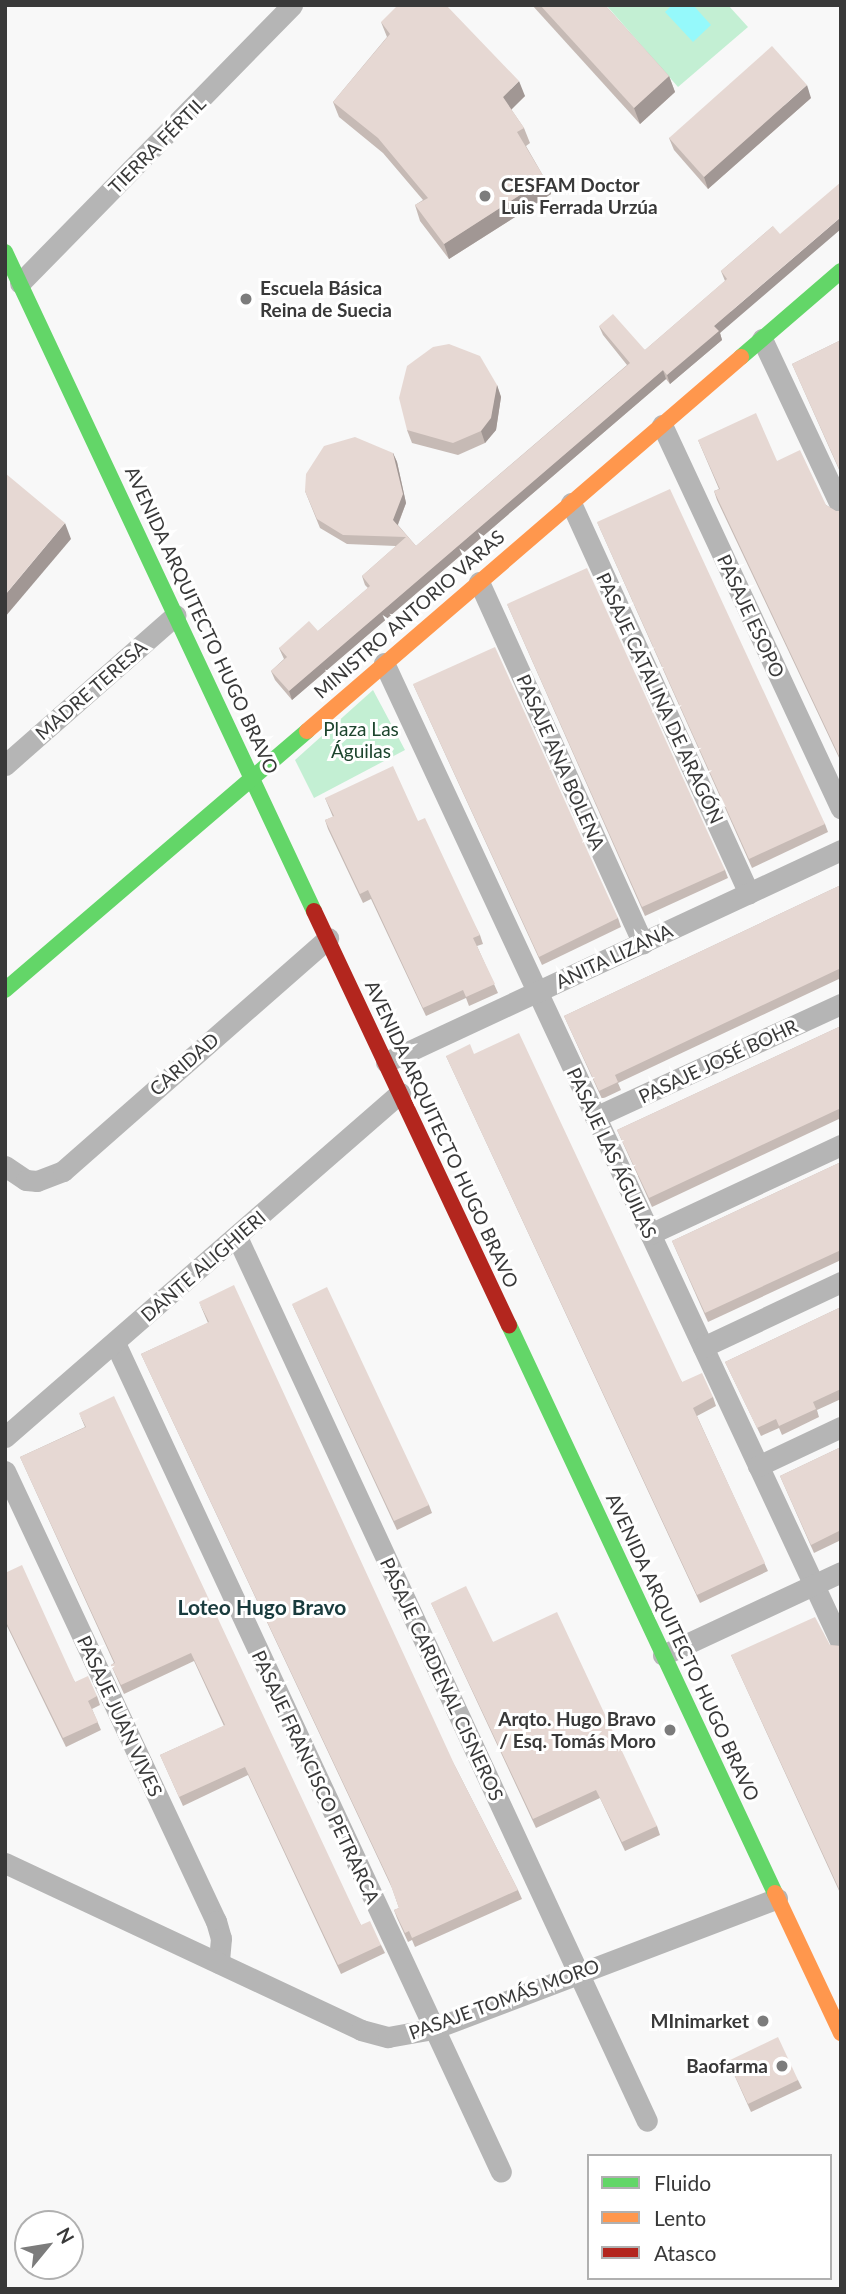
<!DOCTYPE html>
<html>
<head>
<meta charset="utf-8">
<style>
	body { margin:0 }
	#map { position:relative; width:846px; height:2294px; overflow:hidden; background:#f8f8f8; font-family:Lato,sans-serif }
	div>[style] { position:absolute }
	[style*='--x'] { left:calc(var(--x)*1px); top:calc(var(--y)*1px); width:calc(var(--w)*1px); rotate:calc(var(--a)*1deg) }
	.green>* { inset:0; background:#c3efd3 }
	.water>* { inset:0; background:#95f9fb }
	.street>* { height:21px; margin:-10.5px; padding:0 10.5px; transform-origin:10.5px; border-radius:10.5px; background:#b5b5b5 }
	.fast>* { height:16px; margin:-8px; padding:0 8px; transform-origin:8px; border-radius:8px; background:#63d668 }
	.slow>* { height:16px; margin:-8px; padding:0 8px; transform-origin:8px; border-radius:8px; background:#ff974d }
	.jam>* { height:16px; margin:-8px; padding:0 8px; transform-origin:8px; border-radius:8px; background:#b3261e }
	.wall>* { inset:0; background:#c6bab5 }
	.shaded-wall>* { inset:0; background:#a19794 }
	.building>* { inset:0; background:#e6d8d3 }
	.dots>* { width:19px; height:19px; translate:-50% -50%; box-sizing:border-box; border:4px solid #fff; border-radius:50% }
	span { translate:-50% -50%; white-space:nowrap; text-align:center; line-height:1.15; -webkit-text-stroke:6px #fff; paint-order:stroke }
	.street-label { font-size:19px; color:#393939 }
	.poi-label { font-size:19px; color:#393939; font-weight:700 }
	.left { translate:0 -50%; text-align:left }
	.right { translate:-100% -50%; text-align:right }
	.park-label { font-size:19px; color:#1d452e }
	.neighbourhood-label { font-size:21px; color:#193b3d; font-weight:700 }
	.frame { position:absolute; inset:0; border:7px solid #393939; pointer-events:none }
	.legend { position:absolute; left:587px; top:2154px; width:245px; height:126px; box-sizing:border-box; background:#fff; border:2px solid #b0b0b0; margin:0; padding:9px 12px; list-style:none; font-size:21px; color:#393939 }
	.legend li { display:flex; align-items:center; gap:14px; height:35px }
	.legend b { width:35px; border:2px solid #b0b0b0 }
	.north { position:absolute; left:14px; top:2210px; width:70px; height:70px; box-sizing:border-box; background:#fff; border:2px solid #b0b0b0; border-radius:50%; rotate:60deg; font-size:19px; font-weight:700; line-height:28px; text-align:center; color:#393939 }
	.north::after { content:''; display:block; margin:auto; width:24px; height:32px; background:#7c7c7c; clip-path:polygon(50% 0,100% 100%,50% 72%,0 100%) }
</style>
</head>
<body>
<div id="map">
	<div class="green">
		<i style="clip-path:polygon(606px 5px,728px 5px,748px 27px,678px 87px)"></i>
		<i style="clip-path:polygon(373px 690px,405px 750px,314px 798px,295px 760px)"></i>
	</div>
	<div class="water">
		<i style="clip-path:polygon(672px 5px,693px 5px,711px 25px,693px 42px,665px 12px)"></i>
	</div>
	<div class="street">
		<i style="--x:20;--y:283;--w:389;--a:-45.6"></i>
		<i style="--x:762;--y:339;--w:186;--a:64.8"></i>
		<i style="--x:662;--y:425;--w:423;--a:65"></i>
		<i style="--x:571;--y:503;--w:429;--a:65.5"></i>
		<i style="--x:479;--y:582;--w:397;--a:65.6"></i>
		<i style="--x:384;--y:663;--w:1081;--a:65"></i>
		<i style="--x:5;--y:765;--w:227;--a:-41.3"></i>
		<i style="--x:386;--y:1062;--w:502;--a:-24.98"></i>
		<i style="--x:595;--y:1117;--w:271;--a:-24.7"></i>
		<i style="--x:5;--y:1166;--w:25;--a:34"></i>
		<i style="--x:26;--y:1180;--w:11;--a:5"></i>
		<i style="--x:37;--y:1181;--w:28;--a:-21"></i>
		<i style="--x:63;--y:1171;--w:353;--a:-41.3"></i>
		<i style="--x:650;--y:1234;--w:211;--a:-25"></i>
		<i style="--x:237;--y:1237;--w:974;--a:65.12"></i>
		<i style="--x:115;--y:1343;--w:914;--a:65.03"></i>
		<i style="--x:703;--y:1347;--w:153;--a:-25.2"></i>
		<i style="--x:5;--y:1437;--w:524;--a:-41.05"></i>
		<i style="--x:758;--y:1466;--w:92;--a:-25.2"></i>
		<i style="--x:5;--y:1471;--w:497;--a:64.9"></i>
		<i style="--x:216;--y:1921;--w:18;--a:74"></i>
		<i style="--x:221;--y:1938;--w:25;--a:95"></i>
		<i style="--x:663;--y:1655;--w:196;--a:-25"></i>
		<i style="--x:5;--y:1863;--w:393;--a:25.1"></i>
		<i style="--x:361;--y:2030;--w:28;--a:15"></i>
		<i style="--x:388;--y:2037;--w:46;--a:-10.1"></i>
		<i style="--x:433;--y:2029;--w:368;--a:-20.8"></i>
	</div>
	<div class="fast">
		<i style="--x:5;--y:252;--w:728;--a:64.88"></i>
		<i style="--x:741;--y:357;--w:132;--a:-40.7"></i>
		<i style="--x:5;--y:990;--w:398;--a:-40.6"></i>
		<i style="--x:509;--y:1325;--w:627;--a:64.91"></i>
	</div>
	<div class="slow">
		<i style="--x:307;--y:731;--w:573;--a:-40.75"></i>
		<i style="--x:775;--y:1893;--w:155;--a:64.8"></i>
	</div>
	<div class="jam">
		<i style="--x:314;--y:911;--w:458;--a:64.8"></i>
	</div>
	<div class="wall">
		<i style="clip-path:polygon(532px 5px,605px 5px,669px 76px,675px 92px,640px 124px)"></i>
		<i style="clip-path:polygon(381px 22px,525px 96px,511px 109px,524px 128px,530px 143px,526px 146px,545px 179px,551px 194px,449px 259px,420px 221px,415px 205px,423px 200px,383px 153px,339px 117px,333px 102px,387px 37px)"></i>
		<i style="clip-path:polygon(811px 98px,708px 189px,674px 150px,669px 138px)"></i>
		<i style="clip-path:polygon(773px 226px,720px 333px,722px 340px,670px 384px,666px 379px,292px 700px,275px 680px,271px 671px,284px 659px,279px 648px,318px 631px,368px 588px,365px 585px,362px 576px,396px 546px,347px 544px,320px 528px,305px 491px,393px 453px,397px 462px,406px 503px,398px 525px,416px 546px,627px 365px,603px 335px,599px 326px,645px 350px,725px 281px,721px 271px)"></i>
		<i style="clip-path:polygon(841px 340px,841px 474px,792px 364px)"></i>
		<i style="clip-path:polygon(497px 385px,501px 397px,496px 430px,485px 443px,458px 455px,412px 443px,407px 430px)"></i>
		<i style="clip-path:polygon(698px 440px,777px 461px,826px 505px,836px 511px,841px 511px,841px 762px,717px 500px,714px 491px,719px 489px)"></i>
		<i style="clip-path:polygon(597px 522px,825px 824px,828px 832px,752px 868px)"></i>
		<i style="clip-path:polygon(507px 604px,725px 870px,728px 878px,645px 916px)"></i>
		<i style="clip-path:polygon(413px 684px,618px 918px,621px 927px,542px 965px)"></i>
		<i style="clip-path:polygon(325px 798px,418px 821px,480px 935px,483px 944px,477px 946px,498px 993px,469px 1006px,466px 998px,426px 1016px,371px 899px,363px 903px,328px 829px,325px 820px,333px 817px)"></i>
		<i style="clip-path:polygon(841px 885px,841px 978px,618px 1083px,621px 1090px,602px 1099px,564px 1016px)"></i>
		<i style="clip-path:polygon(841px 1026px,841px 1118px,652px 1207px,617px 1130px)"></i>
		<i style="clip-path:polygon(474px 1054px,682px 1382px,713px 1397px,716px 1406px,697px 1416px,768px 1571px,700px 1603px,446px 1056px)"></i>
		<i style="clip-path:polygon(841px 1162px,841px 1260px,708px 1322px,672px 1241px)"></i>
		<i style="clip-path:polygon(199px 1302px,456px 1768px,518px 1890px,522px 1899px,415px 1947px,412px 1940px,408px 1942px,397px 1918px,394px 1910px,399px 1908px,392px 1888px,141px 1354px,208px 1323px)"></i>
		<i style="clip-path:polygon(292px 1304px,429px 1505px,432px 1513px,397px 1530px)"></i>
		<i style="clip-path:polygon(841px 1307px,841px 1399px,817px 1410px,819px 1417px,782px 1435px,779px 1428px,761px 1436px,725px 1362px)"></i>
		<i style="clip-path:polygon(79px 1413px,361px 1925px,381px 1945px,385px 1953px,341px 1974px,248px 1775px,183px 1806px,160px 1755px,224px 1726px,194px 1661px,124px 1694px,111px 1665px,114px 1663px,20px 1457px,85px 1427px)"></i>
		<i style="clip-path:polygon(841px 1447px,841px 1540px,814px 1553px,780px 1476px)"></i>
		<i style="clip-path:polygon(5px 1573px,75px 1682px,97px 1696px,100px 1705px,92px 1709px,101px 1730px,66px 1747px,5px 1622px)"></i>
		<i style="clip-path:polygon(431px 1603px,493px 1642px,657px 1826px,660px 1835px,625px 1851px,600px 1798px,536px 1828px)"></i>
		<i style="clip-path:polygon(830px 1645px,841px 1646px,841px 1895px,731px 1655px)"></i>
		<i style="clip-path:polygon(728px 2061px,798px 2080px,802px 2088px,751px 2112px)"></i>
	</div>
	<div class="shaded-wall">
		<i style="clip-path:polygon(669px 76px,675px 92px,640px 124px,634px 108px)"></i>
		<i style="clip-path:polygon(519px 81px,525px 96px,508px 113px,503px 97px)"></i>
		<i style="clip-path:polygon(807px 85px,811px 98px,708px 189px,704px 177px)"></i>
		<i style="clip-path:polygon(545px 179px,551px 194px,449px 259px,444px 244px)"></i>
		<i style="clip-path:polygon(841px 217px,841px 229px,720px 333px,722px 340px,670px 384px,667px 375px,714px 326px)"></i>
		<i style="clip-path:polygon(663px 370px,666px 379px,292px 700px,289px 691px)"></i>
		<i style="clip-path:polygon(497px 385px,501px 397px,496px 430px,485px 443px,481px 431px)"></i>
		<i style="clip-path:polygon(393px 453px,397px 462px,406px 503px,396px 529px,393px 520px)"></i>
		<i style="clip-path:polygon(65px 523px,71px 539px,5px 617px,5px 595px)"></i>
	</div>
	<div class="building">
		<i style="clip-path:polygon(398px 5px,446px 5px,519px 81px,503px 97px,524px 128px,517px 132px,545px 179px,444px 244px,415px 205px,428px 198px,378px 138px,333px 102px,390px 34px,381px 22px)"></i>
		<i style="clip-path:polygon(540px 5px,605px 5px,669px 76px,634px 108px)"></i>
		<i style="clip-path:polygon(772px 46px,807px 85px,704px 177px,669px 138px)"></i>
		<i style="clip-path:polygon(841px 182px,841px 217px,714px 326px,719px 331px,667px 375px,663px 370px,289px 691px,271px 671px,287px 657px,279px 648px,309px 621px,318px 631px,370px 586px,362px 576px,406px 537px,343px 535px,317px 519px,305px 491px,306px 474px,324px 446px,355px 437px,393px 453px,403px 494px,393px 520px,416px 546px,630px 363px,599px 326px,613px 314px,645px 350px,727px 279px,721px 271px,773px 226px,780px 234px)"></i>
		<i style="clip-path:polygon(841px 340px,841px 473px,792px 364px)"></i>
		<i style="clip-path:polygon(449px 344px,480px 356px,497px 385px,491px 418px,481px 431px,453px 443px,407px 430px,399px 398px,407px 366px,433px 347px)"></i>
		<i style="clip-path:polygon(756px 413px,777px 461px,800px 450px,826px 505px,836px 511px,841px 511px,841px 760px,714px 491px,720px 489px,698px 440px)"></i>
		<i style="clip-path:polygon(5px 473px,65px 523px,5px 595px)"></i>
		<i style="clip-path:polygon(670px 489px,825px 824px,749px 859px,597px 522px)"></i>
		<i style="clip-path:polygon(587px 568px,725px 870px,642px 907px,507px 604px)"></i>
		<i style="clip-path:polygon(495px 647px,618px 918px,539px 957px,413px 684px)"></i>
		<i style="clip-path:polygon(393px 766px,418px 821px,425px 818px,454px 880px,480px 935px,473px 938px,495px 984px,466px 997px,463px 990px,423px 1008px,368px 890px,360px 894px,325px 820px,334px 816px,325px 798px)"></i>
		<i style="clip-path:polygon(841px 885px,841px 968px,615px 1075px,618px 1082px,599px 1091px,564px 1016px)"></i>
		<i style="clip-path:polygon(841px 1026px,841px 1108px,649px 1198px,617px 1130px)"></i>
		<i style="clip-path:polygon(519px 1033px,682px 1382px,702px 1373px,713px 1397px,693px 1408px,765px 1563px,697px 1595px,446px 1056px,470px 1044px,474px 1054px)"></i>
		<i style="clip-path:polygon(841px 1162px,841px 1250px,705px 1313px,672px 1241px)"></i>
		<i style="clip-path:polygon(234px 1285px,456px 1768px,518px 1890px,412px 1938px,409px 1931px,405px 1933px,394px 1910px,399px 1908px,389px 1880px,141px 1354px,209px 1322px,199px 1302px)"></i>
		<i style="clip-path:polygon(327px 1287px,429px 1505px,394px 1521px,292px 1304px)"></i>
		<i style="clip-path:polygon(841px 1307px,841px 1389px,813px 1402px,816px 1409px,779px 1426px,776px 1419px,757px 1428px,725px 1362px)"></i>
		<i style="clip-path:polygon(114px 1396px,361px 1925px,370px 1921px,381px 1945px,338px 1965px,245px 1767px,179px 1797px,160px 1755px,225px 1725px,191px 1653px,121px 1685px,111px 1665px,115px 1663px,20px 1457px,86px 1427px,79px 1413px)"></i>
		<i style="clip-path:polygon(841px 1447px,841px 1530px,811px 1545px,780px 1476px)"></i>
		<i style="clip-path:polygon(22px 1565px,75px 1682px,88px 1676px,97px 1696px,88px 1701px,98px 1722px,63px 1738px,5px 1620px,5px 1573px)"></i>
		<i style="clip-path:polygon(466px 1586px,493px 1642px,557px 1612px,657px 1826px,622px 1842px,596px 1790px,533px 1819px,431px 1603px)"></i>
		<i style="clip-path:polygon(815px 1617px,830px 1645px,841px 1646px,841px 1893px,731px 1655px)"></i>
		<i style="clip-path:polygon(778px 2037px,798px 2080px,748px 2104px,728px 2061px)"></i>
	</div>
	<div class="dots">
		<i style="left:485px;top:196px;background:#7c7c7c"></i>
		<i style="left:246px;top:299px;background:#7c7c7c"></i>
		<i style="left:670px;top:1730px;background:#7c7c7c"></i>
		<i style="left:763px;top:2021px;background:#7c7c7c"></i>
		<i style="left:782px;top:2066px;background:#7c7c7c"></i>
	</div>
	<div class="street-label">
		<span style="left:157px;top:145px;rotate:-45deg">TIERRA FÉRTIL</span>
		<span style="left:409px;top:614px;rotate:-41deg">MINISTRO ANTORIO VARAS</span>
		<span style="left:751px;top:616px;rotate:65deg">PASAJE ESOPO</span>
		<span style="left:202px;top:620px;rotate:65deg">AVENIDA ARQUITECTO HUGO BRAVO</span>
		<span style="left:91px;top:690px;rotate:-41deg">MADRE TERESA</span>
		<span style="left:660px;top:698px;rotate:65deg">PASAJE CATALINA DE ARAGÓN</span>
		<span style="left:561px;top:762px;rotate:66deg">PASAJE ANA BOLENA</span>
		<span style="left:614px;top:956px;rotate:-25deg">ANITA LIZANA</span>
		<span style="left:718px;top:1061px;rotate:-25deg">PASAJE JOSÉ BOHR</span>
		<span style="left:184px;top:1064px;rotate:-41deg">CARIDAD</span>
		<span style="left:442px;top:1134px;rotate:65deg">AVENIDA ARQUITECTO HUGO BRAVO</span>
		<span style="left:612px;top:1153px;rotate:65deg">PASAJE LAS ÁGUILAS</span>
		<span style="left:203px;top:1266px;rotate:-41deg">DANTE ALIGHIERI</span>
		<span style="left:683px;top:1647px;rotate:65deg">AVENIDA ARQUITECTO HUGO BRAVO</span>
		<span style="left:442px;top:1679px;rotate:65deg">PASAJE CARDENAL CISNEROS</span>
		<span style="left:120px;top:1716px;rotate:65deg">PASAJE JUAN VIVES</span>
		<span style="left:316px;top:1777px;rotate:65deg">PASAJE FRANCISCO PETRARCA</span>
		<span style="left:504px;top:1999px;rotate:-20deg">PASAJE TOMÁS MORO</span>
	</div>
	<div class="poi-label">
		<span class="left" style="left:501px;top:196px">CESFAM Doctor<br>Luis Ferrada Urzúa</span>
		<span class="left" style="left:260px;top:299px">Escuela Básica<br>Reina de Suecia</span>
		<span class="right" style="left:656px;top:1730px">Arqto. Hugo Bravo<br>/ Esq. Tomás Moro</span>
		<span class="right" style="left:749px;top:2021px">MInimarket</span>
		<span class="right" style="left:768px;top:2066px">Baofarma</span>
	</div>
	<div class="park-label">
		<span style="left:361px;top:740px">Plaza Las<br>Águilas</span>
	</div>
	<div class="neighbourhood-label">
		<span style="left:262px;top:1607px">Loteo Hugo Bravo</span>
	</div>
	<div class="frame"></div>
	<ul class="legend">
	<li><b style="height:9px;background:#63d668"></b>Fluido</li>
	<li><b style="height:9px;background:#ff974d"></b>Lento</li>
	<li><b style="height:9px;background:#b3261e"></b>Atasco</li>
	</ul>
	<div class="north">N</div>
</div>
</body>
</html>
